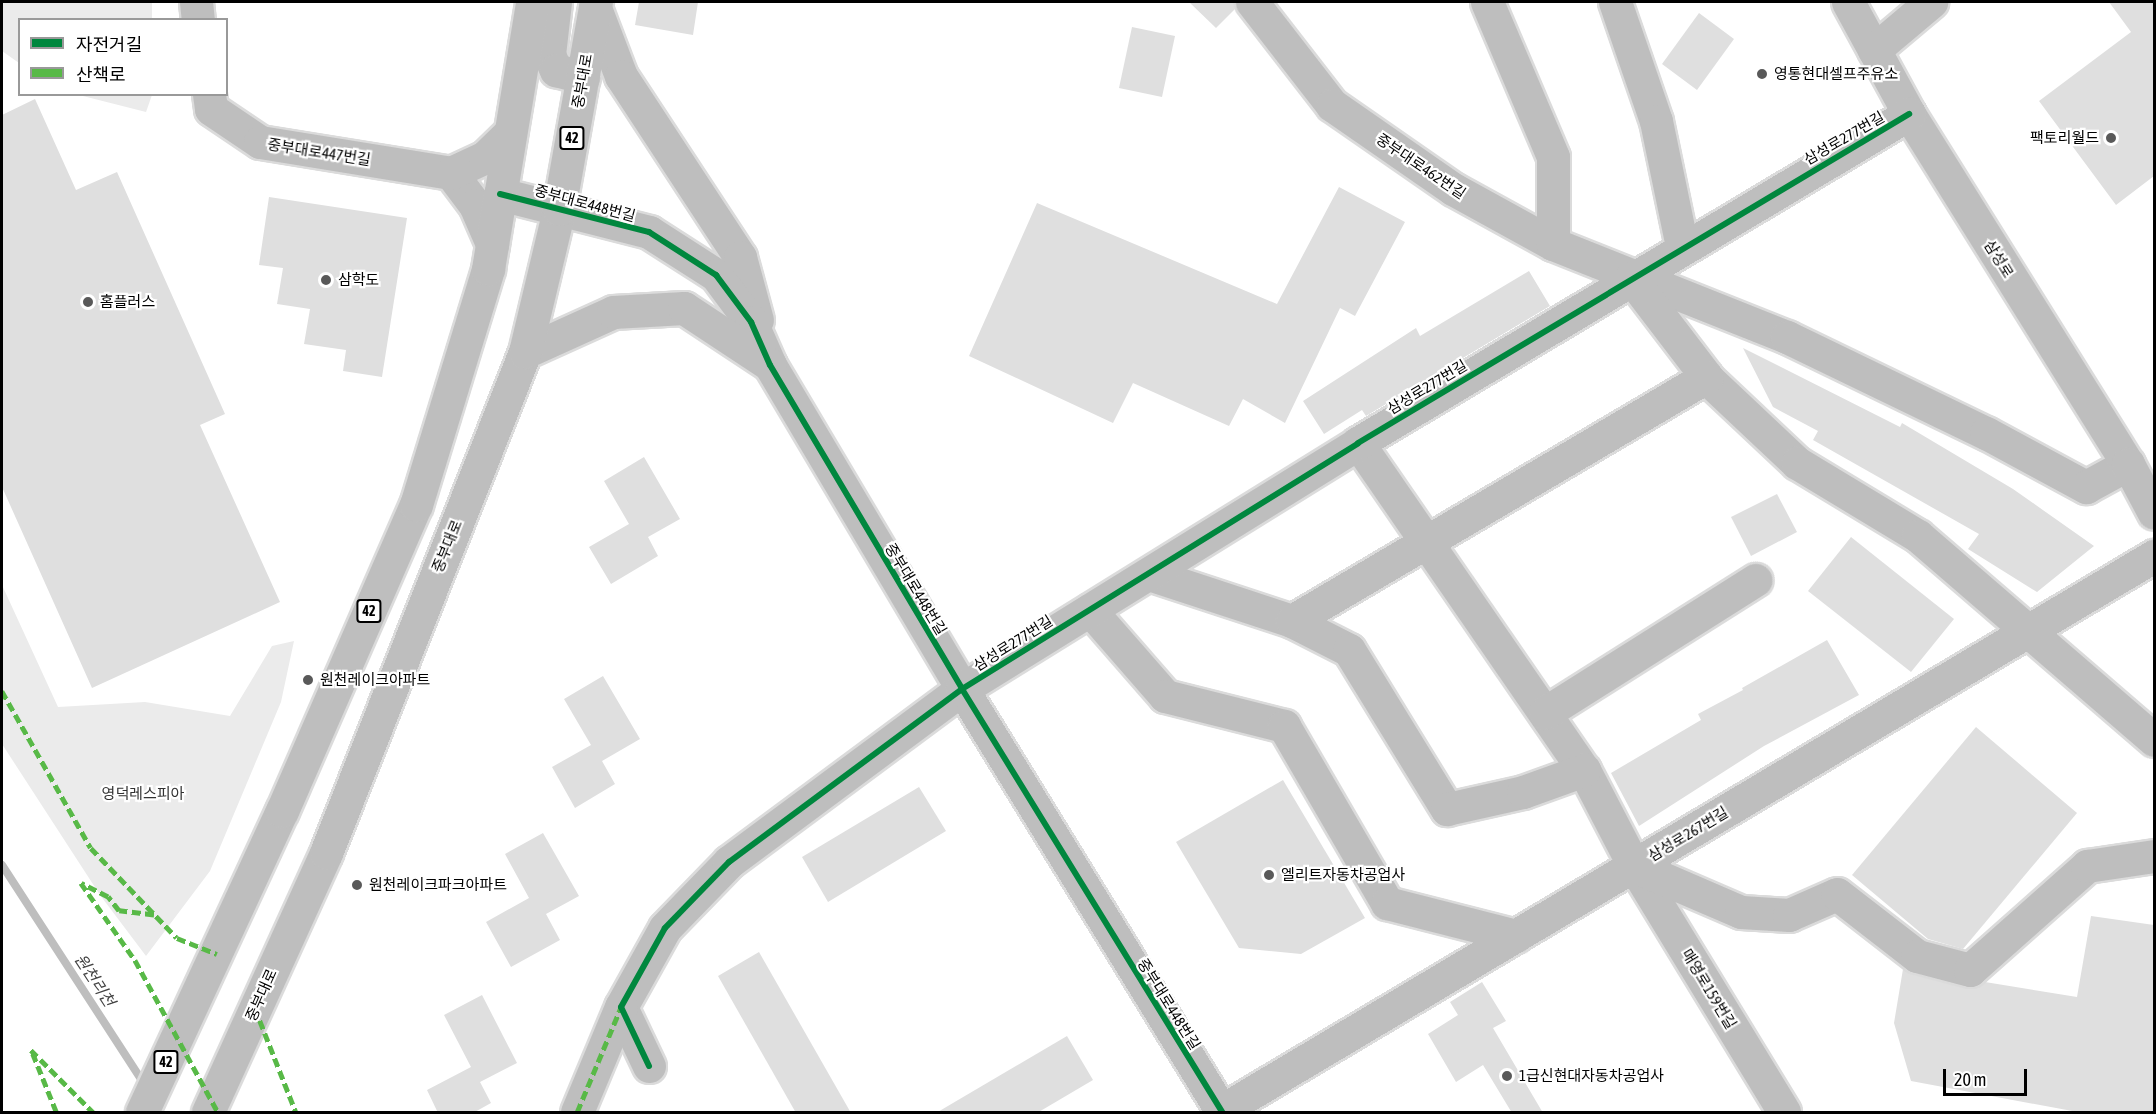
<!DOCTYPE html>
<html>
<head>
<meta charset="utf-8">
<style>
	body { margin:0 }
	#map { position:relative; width:2156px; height:1114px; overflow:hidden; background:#fff; font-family:"Asap Condensed","Noto Sans KR",sans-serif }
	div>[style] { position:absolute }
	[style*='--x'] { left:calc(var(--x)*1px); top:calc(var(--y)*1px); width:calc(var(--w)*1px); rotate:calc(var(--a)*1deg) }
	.green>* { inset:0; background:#ebebeb }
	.stream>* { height:8px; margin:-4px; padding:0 4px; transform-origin:4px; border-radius:4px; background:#bebebe }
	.building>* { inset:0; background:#dfdfdf }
	.roads { filter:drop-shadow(2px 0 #dbdbdb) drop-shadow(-2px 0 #dbdbdb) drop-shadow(0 2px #dbdbdb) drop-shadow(0 -2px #dbdbdb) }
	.minor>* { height:33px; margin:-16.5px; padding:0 16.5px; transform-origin:16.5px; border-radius:16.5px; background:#bebebe }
	.major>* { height:33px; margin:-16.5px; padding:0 16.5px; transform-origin:16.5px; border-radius:16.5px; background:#bebebe }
	.quiet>* { height:4.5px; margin-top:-2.25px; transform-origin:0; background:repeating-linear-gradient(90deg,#58b947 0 9px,transparent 0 13.5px) }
	.cycleway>* { height:6px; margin:-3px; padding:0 3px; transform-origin:3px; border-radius:3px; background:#00873e }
	.dots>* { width:16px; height:16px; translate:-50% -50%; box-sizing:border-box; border:3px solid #fff; border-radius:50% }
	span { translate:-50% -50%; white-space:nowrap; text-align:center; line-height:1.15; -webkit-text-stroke:4.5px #fff; paint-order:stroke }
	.shield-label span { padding:2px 4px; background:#fff; border:2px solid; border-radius:4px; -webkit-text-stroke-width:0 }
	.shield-label { font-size:14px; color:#000; font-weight:700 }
	.poi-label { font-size:15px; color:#000 }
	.left { translate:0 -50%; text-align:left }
	.right { translate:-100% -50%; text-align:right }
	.street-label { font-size:15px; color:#000 }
	.park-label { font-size:15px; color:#323232 }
	.water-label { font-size:16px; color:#434343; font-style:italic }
	.frame { position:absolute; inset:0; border:3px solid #000; pointer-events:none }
	.legend { position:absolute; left:18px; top:18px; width:210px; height:78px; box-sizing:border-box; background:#fff; border:2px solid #999; margin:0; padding:8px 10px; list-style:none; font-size:18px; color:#000 }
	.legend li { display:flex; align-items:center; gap:12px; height:30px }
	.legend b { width:30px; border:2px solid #999 }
	.scale { position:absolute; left:1943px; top:1069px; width:84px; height:27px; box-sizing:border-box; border:3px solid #000; border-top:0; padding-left:8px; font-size:18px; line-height:21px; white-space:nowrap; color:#000; -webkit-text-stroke:4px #fff; paint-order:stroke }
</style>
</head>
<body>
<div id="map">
	<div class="green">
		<i style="clip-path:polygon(2px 2px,152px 2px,152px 19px,20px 20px,19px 63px,2px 51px)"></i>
		<i style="clip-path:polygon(79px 95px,152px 94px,152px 95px,146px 112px)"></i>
		<i style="clip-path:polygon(2px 585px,58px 707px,145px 702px,230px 716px,272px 646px,294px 641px,281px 702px,210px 871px,146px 956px,100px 895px,2px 744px)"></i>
	</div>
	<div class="stream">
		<i style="--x:2;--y:865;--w:262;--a:57"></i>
	</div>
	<div class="building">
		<i style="clip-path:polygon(639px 2px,698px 2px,693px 35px,635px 25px)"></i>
		<i style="clip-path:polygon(1189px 2px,1234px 2px,1235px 9px,1216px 28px)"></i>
		<i style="clip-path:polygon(2109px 2px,2154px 2px,2154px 176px,2116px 205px,2039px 101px,2131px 32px)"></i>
		<i style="clip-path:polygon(1699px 13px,1734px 39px,1697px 90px,1662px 64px)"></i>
		<i style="clip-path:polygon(1132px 27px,1175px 36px,1162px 97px,1119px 88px)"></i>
		<i style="clip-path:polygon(35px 99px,76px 190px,117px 172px,225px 414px,200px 425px,280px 602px,92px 688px,2px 487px,2px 115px)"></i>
		<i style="clip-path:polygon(1339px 187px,1405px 222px,1355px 316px,1340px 308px,1285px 423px,1243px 399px,1229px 426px,1133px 383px,1113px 423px,969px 356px,1037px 203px,1277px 304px)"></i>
		<i style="clip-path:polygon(269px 197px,407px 218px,382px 377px,343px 371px,346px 350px,304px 344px,310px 309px,277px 304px,283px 268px,259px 265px)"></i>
		<i style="clip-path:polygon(1529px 271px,1550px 306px,1366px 416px,1362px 410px,1324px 434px,1303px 401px,1416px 328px,1420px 336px)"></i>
		<i style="clip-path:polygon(1743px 348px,1900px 427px,1902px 423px,2013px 489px,2094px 546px,2037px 592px,1968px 549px,1979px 534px,1813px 440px,1818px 431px,1773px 407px)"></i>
		<i style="clip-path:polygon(644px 457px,680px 519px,648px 537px,658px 556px,611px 584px,589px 547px,629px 524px,604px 481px)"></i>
		<i style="clip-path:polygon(1777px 494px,1797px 532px,1751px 556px,1731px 517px)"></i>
		<i style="clip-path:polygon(1851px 537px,1954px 619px,1911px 672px,1808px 591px)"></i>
		<i style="clip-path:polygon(1827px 640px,1859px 695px,1764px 746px,1639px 826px,1611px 773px,1701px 720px,1698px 714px,1743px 690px,1742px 688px)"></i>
		<i style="clip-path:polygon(603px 676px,640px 739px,602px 761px,615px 784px,575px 808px,552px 767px,591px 745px,564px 699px)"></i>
		<i style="clip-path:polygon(1976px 727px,2077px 813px,1963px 949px,1928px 939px,1852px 875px)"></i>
		<i style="clip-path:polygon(1283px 780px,1365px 918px,1301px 954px,1239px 948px,1176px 842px)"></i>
		<i style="clip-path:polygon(919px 787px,946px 831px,828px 902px,802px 857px)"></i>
		<i style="clip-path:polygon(543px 833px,579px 896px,546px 914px,560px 940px,511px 967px,486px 922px,529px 898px,505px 854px)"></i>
		<i style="clip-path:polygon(2091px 916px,2154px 925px,2154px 1113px,2083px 1113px,1911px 1081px,1894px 1023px,1903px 969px,1965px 988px,1985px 982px,2077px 997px)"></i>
		<i style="clip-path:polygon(759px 952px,851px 1113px,796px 1113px,718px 976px)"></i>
		<i style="clip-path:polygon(1482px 982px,1506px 1021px,1493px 1028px,1543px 1113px,1512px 1113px,1483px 1065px,1456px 1082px,1428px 1034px,1458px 1015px,1450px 1002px)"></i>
		<i style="clip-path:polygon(482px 995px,517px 1063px,480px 1082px,491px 1103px,473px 1113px,438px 1113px,427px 1090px,471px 1067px,444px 1015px)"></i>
		<i style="clip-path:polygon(1067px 1036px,1093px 1080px,1037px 1113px,936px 1113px)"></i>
	</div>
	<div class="roads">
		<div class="minor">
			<i style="--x:196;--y:2;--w:18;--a:84"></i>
			<i style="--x:1252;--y:2;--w:130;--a:52.2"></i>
			<i style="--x:1332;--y:105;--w:147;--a:34.8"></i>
			<i style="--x:1453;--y:189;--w:114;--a:28.8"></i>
			<i style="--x:1553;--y:244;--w:252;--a:21.7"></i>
			<i style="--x:1787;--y:337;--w:221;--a:25.8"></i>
			<i style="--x:1986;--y:433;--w:114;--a:28.4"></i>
			<i style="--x:2086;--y:487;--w:48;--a:-28.7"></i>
			<i style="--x:1487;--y:2;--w:168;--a:66.9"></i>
			<i style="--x:1553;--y:157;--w:87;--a:90"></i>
			<i style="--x:1615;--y:2;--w:126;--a:71"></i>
			<i style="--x:1656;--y:121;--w:128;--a:78.3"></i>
			<i style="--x:1848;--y:2;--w:128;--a:61.4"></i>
			<i style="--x:1909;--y:114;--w:413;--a:58"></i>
			<i style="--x:2128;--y:464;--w:55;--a:62"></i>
			<i style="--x:595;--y:8;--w:73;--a:69.1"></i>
			<i style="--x:621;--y:76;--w:217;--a:56.7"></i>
			<i style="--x:740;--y:257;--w:65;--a:74.9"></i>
			<i style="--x:1874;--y:50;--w:75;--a:-40.1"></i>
			<i style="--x:209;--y:94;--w:15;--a:82"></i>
			<i style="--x:211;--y:109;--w:59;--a:34"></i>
			<i style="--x:260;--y:142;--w:193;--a:9.2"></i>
			<i style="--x:451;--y:173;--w:40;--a:53"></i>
			<i style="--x:475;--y:205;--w:43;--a:66.4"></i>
			<i style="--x:451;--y:173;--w:38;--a:-25"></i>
			<i style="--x:485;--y:157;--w:35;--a:-44"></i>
			<i style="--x:500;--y:194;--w:154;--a:14.3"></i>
			<i style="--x:649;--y:232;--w:80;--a:32.7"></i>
			<i style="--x:716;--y:275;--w:59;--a:53.3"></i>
			<i style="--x:751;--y:322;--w:47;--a:66.2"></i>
			<i style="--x:770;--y:365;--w:377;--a:59.3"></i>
			<i style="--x:962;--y:689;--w:497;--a:58.4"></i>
			<i style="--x:1631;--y:278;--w:128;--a:52.6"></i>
			<i style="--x:1709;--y:380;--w:121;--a:43.3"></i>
			<i style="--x:1797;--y:463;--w:141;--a:31.1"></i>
			<i style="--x:1918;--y:536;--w:312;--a:40.8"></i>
			<i style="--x:525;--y:352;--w:97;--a:-24.4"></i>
			<i style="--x:613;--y:312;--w:71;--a:-3.2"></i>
			<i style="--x:684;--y:308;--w:103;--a:33.5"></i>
			<i style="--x:1358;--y:443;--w:397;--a:55.4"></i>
			<i style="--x:1584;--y:770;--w:108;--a:62.5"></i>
			<i style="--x:1634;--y:866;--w:288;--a:58.6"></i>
			<i style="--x:1149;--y:574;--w:151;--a:18.2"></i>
			<i style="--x:1292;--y:621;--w:64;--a:27"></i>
			<i style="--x:1349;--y:650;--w:187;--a:58.4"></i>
			<i style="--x:1447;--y:809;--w:78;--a:-12.6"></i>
			<i style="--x:1523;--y:792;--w:65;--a:-19.8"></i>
			<i style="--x:1090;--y:610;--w:114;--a:48.9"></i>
			<i style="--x:1165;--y:696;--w:123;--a:14.1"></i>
			<i style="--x:1284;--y:726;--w:205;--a:59.8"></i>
			<i style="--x:1387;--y:903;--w:133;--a:14.3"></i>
			<i style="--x:1292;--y:621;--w:481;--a:-30.5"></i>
			<i style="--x:1545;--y:713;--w:249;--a:-32.3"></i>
			<i style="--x:1634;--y:866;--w:116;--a:23.3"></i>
			<i style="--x:1741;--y:912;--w:48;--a:3.6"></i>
			<i style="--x:1789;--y:915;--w:52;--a:-23.6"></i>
			<i style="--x:1837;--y:894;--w:101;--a:37.8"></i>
			<i style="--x:1917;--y:956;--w:55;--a:14.8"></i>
			<i style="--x:1970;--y:970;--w:157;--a:-41.6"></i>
			<i style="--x:2087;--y:866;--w:68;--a:-8.5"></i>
			<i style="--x:649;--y:1066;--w:65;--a:-115.4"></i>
			<i style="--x:621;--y:1007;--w:90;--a:-60.9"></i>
			<i style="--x:665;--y:928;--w:92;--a:-45.9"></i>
			<i style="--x:729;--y:862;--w:290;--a:-36.6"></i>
			<i style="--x:962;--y:689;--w:466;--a:-31.8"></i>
			<i style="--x:1358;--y:443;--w:642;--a:-30.84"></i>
			<i style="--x:1221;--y:1111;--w:1086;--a:-30.75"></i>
			<i style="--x:577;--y:1112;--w:114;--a:-67.3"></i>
		</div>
		<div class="major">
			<i style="--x:555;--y:2;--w:53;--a:96.5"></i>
			<i style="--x:549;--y:55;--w:17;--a:65"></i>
			<i style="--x:556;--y:70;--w:28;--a:15"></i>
			<i style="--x:142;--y:1112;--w:332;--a:-65.1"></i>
			<i style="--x:282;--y:811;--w:334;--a:-66.4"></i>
			<i style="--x:416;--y:505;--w:247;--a:-73"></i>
			<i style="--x:488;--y:269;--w:271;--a:-80.6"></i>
			<i style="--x:208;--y:1112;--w:285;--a:-65.5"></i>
			<i style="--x:326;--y:853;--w:539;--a:-68.34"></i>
			<i style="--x:525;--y:352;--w:147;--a:-76.6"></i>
			<i style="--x:559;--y:209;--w:210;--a:-79.9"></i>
		</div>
	</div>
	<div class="quiet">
		<i style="--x:2;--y:691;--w:180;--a:60.5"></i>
		<i style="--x:91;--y:848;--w:124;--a:46.3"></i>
		<i style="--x:177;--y:938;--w:43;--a:21.8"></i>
		<i style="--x:154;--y:915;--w:35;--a:-173"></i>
		<i style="--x:119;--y:911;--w:18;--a:-128"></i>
		<i style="--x:108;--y:897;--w:30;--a:-153"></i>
		<i style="--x:81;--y:883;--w:94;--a:55"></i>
		<i style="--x:135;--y:960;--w:173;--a:61.4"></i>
		<i style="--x:255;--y:1008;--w:112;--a:68.5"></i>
		<i style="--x:56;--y:1112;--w:67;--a:-112"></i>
		<i style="--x:31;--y:1050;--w:88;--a:45"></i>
		<i style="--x:577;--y:1112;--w:114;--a:-67.3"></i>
	</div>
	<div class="cycleway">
		<i style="--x:500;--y:194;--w:154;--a:14.3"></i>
		<i style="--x:649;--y:232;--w:80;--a:32.7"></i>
		<i style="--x:716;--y:275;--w:59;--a:53.3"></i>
		<i style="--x:751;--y:322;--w:47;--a:66.2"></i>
		<i style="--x:770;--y:365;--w:377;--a:59.3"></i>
		<i style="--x:962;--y:689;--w:497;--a:58.4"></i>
		<i style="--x:649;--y:1066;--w:65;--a:-115.4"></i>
		<i style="--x:621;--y:1007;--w:90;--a:-60.9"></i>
		<i style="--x:665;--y:928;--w:92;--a:-45.9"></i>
		<i style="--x:729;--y:862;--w:290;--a:-36.6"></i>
		<i style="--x:962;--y:689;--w:466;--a:-31.8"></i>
		<i style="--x:1358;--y:443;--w:642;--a:-30.84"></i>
	</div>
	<div class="dots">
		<i style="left:1762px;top:74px;background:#595959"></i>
		<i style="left:2111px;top:138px;background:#595959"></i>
		<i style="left:326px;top:280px;background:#595959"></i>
		<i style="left:88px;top:302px;background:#595959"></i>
		<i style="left:308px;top:680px;background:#595959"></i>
		<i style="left:1269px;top:875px;background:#595959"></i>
		<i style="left:357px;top:885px;background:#595959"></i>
		<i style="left:1507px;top:1076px;background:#595959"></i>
	</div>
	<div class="shield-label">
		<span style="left:572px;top:138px">42</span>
		<span style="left:369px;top:611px">42</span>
		<span style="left:166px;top:1062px">42</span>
	</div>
	<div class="poi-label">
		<span class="left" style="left:1774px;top:74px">영통현대셀프주유소</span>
		<span class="right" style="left:2099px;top:138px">팩토리월드</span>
		<span class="left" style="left:338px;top:280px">삼학도</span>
		<span class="left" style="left:100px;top:302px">홈플러스</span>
		<span class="left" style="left:320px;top:680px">원천레이크아파트</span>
		<span class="left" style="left:1281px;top:875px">엘리트자동차공업사</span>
		<span class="left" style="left:369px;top:885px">원천레이크파크아파트</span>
		<span class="left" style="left:1519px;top:1076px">1급신현대자동차공업사</span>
	</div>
	<div class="street-label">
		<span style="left:582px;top:81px;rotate:-80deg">중부대로</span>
		<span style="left:1844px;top:138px;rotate:-30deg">삼성로277번길</span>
		<span style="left:319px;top:152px;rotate:9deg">중부대로447번길</span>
		<span style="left:1421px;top:166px;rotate:34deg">중부대로462번길</span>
		<span style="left:585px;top:203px;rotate:15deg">중부대로448번길</span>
		<span style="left:1999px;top:259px;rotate:58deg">삼성로</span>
		<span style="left:1427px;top:387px;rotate:-31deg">삼성로277번길</span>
		<span style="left:447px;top:546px;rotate:-68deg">중부대로</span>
		<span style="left:916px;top:589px;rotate:59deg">중부대로448번길</span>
		<span style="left:1013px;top:643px;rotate:-32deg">삼성로277번길</span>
		<span style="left:1688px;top:834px;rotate:-31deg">삼성로267번길</span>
		<span style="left:1709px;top:989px;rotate:59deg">매영로159번길</span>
		<span style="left:261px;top:995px;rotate:-66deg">중부대로</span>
		<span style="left:1169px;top:1004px;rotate:58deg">중부대로448번길</span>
	</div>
	<div class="park-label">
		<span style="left:143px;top:794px">영덕레스피아</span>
	</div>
	<div class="water-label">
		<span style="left:95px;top:980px;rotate:57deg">원천리천</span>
	</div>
	<div class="frame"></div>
	<ul class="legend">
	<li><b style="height:8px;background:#00873e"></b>자전거길</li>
	<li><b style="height:8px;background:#58b947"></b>산책로</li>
	</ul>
	<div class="scale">20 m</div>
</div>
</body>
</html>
